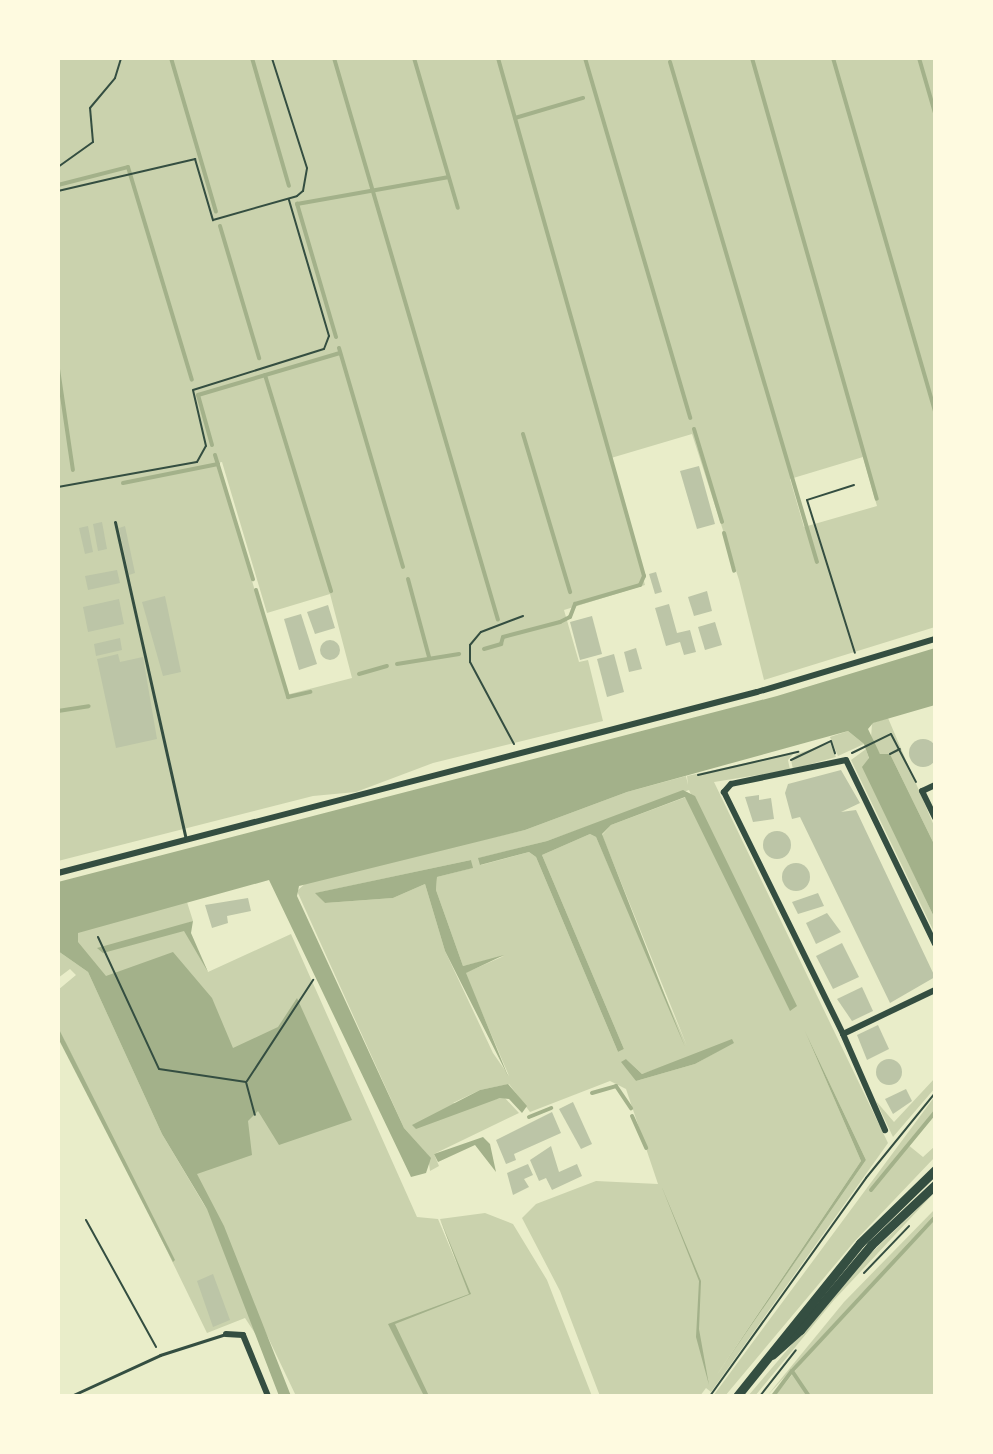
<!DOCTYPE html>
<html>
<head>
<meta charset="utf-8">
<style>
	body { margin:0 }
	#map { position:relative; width:993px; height:1454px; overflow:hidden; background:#e9edc9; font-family:"Nunito Sans",sans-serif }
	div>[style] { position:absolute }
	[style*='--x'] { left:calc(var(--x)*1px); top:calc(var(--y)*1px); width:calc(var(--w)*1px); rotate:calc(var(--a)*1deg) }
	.green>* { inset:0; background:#cad2ad }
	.water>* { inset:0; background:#a3b18a }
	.stream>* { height:4px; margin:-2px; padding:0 2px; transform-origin:2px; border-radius:2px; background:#a3b18a }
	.building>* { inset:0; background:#bcc5a7 }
	.round { border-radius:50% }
	.path>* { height:2px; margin:-1px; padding:0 1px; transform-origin:1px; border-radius:1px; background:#344e41 }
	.service>* { height:3px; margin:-1.5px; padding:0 1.5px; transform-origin:1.5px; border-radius:1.5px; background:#344e41 }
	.minor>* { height:6px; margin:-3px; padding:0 3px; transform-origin:3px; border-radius:3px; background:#344e41 }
	.secondary>* { height:9px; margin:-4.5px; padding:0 4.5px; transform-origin:4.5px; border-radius:4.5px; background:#344e41 }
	span { translate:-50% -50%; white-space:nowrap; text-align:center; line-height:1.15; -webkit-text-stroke:8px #fefae0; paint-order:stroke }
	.frame { position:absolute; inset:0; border:60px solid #fefae0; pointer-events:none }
</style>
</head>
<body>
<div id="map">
	<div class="green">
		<i style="clip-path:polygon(evenodd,58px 58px,935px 58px,935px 627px,764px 680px,739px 580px,692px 434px,611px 458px,645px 585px,564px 610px,579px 662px,588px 660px,603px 721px,433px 763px,356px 792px,313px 796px,58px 861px,58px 58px,863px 457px,877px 506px,804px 527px,790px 479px,863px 457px,58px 58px,222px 462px,267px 613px,330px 594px,352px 678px,286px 695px,217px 463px,222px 462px)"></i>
		<i style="clip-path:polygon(888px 718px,935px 828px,935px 846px,890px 754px,880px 754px,871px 739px,872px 723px)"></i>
		<i style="clip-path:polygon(848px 731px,864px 744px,838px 756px,830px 737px)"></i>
		<i style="clip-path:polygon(830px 743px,836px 757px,793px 769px,791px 760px,797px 754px)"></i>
		<i style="clip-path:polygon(866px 749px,869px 759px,863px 767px,935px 919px,935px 934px,851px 760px)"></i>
		<i style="clip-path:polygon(evenodd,795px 752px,788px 760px,790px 770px,714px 782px,888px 1143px,711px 1392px,706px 1388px,700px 1396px,600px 1396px,560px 1291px,522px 1218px,536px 1204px,596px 1181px,658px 1184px,626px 1089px,610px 1081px,530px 1112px,509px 1084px,480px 1090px,453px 1103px,473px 1105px,504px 1097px,519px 1113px,434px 1154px,439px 1166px,430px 1171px,428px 1155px,404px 1128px,297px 891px,309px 880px,525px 830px,627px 792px,686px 776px,688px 785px,687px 776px,795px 752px,689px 790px,790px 1010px,686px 797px,611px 825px,602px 835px,687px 1046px,596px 837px,590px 834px,542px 855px,624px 1049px,618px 1052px,536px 857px,529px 852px,481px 865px,479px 858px,547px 841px,689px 790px,795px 752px,471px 860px,472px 868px,437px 877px,436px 890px,463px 966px,504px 956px,465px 973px,509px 1076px,493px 1053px,445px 951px,425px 884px,393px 898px,325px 903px,316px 893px,471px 860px,795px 752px,804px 1029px,866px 1160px,716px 1376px,861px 1161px,804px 1029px,795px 752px,734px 1042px,695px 1064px,636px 1081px,626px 1059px,642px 1074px,734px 1042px)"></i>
		<i style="clip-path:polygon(187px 902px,193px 921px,185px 924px,208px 972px,291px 934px,417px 1217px,438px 1219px,460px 1271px,440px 1219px,485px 1213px,513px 1224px,547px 1280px,592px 1396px,296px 1396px,211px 1218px,262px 1344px,245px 1318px,207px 1333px,58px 1027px,58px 990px,76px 975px,70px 969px,58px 978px,58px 951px,88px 972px,162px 1134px,206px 1208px,94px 969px,78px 954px,68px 922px)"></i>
		<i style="clip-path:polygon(935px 1078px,935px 1088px,893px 1137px,876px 1101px,894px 1122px)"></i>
		<i style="clip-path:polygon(935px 1096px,935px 1110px,907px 1144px,923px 1157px,935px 1146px,934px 1158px,854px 1242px,725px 1396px,713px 1396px)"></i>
		<i style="clip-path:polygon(935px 1192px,834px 1300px,755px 1396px,748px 1396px,865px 1259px)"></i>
		<i style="clip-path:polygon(935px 1209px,935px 1214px,767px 1396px,844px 1302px)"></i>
		<i style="clip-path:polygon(935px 1220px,935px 1396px,775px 1396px,822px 1337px)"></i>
	</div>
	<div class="water">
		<i style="clip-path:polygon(935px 648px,935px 705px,873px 723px,868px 729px,880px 754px,890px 754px,935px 846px,935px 919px,862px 767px,869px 758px,864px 744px,848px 731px,627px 792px,525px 830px,299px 886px,297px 896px,404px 1128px,431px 1158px,426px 1173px,411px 1177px,269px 880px,78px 933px,78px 942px,106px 976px,173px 952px,212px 998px,233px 1048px,278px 1027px,297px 998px,352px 1120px,279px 1145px,258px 1111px,248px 1121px,252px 1155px,197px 1174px,224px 1226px,291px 1396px,279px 1396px,207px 1209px,162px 1134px,88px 972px,58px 951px,58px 882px,777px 696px)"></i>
		<i style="clip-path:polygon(683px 790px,695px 796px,797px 1006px,790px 1011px,685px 797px,611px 825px,602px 834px,685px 1047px,596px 837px,590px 834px,542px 855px,624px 1049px,618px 1052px,536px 857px,529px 852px,480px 865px,478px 858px,547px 841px)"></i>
		<i style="clip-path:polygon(471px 860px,473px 868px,437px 877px,436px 890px,463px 966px,504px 955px,466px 973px,508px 1076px,445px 951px,425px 884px,393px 898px,325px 903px,315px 893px)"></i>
		<i style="clip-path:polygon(193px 921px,191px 933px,208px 972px,184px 931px,103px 953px,97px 948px)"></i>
		<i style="clip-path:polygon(58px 1027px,175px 1260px,173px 1262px,58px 1038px)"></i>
		<i style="clip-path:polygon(804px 1029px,866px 1160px,721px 1369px,861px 1161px)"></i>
		<i style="clip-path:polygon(732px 1039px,734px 1043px,695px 1064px,636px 1081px,621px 1062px,626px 1059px,642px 1074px)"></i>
		<i style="clip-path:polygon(508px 1084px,527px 1106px,522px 1113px,509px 1099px,500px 1098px,416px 1129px,412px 1125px,480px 1090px)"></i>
		<i style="clip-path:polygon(483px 1137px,490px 1144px,496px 1172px,475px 1145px,438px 1162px,434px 1154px)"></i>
		<i style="clip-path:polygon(661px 1185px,701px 1281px,699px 1329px,709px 1385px,696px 1337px,699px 1281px)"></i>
		<i style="clip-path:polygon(440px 1219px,471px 1294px,395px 1324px,429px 1396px,424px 1396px,388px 1324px,469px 1294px)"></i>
	</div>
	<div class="stream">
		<i style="--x:171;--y:58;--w:160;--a:73.7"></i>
		<i style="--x:252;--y:58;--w:133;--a:73.9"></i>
		<i style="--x:334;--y:58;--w:585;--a:73.73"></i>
		<i style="--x:414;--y:58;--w:156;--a:73.7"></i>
		<i style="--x:585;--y:58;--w:375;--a:73.7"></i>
		<i style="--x:752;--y:58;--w:458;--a:74.2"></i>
		<i style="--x:833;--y:58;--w:368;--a:73.9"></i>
		<i style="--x:919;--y:58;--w:57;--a:73.8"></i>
		<i style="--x:670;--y:62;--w:521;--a:73.62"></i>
		<i style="--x:515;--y:118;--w:71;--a:-16.4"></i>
		<i style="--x:58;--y:185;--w:72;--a:-14.4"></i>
		<i style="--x:128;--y:167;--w:222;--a:73.3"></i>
		<i style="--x:220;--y:226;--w:138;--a:73.5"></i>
		<i style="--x:336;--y:337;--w:139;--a:-106.3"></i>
		<i style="--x:297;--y:204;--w:153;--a:-10.1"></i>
		<i style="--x:339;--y:348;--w:228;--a:73.7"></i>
		<i style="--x:58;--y:369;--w:102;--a:81.6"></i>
		<i style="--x:265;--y:375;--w:226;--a:73"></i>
		<i style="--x:694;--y:429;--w:97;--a:73.2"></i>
		<i style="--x:523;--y:434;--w:165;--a:73.4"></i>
		<i style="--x:212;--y:445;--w:52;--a:-105.6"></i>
		<i style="--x:198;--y:395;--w:148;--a:-16.5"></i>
		<i style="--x:215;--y:455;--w:130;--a:73"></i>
		<i style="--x:123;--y:483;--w:97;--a:-11.3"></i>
		<i style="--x:724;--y:533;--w:39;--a:75"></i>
		<i style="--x:408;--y:579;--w:81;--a:74.9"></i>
		<i style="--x:256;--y:590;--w:112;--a:73.3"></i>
		<i style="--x:288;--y:697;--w:23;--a:-13"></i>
		<i style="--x:484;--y:649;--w:18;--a:-16"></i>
		<i style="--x:501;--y:644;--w:7;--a:-74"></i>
		<i style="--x:503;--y:637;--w:59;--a:-14.7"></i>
		<i style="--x:560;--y:622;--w:11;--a:-27"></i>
		<i style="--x:570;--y:617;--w:14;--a:-69"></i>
		<i style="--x:575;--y:604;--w:68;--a:-16.3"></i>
		<i style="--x:640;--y:585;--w:10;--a:-66"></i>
		<i style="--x:644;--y:576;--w:538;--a:-105.74"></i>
		<i style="--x:397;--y:664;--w:63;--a:-9.2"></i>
		<i style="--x:359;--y:674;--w:29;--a:-16"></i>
		<i style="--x:58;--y:711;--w:31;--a:-9"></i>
		<i style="--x:592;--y:1093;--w:25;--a:-16"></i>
		<i style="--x:616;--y:1086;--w:27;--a:56"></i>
		<i style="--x:632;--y:1116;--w:35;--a:66"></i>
		<i style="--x:529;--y:1117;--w:24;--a:-22"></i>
		<i style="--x:871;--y:1190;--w:101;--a:-50.6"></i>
		<i style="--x:792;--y:1371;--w:210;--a:-47.1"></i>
		<i style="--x:773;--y:1396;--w:31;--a:-53"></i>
		<i style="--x:792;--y:1371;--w:30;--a:56"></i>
	</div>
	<div class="building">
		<i style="clip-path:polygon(699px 466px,715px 524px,697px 529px,680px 471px)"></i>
		<i style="clip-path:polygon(102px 522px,107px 549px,98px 551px,93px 524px)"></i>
		<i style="clip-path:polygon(88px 526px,93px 552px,85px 554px,79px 528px)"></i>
		<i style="clip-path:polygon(125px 526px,135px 573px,129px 575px,119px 528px)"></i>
		<i style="clip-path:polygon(117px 570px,120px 583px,88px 590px,85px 576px)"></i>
		<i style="clip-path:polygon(656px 572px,662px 592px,655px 594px,649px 574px)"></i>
		<i style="clip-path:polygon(707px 591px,712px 611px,694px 616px,688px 597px)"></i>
		<i style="clip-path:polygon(165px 596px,181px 672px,163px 676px,142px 602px)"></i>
		<i style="clip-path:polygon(119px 599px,124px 624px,88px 632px,83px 607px)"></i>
		<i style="clip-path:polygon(669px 604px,677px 633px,690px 630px,696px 652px,684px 655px,680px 642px,666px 646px,655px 608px)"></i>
		<i style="clip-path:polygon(328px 605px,335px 628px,315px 634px,307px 612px)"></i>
		<i style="clip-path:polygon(301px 614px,317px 664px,299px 670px,284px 619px)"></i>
		<i style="clip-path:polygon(592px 616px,602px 654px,580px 660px,570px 622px)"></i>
		<i style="clip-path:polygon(715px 622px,722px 645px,705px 650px,698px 627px)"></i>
		<i style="clip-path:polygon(120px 638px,122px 650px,96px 656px,94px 644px)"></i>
		<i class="round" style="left:320px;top:640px;width:20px;height:20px"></i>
		<i style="clip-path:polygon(636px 648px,642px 669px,629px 672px,624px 652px)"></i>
		<i style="clip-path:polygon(118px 654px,120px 662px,143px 657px,157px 739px,116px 748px,97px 659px)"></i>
		<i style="clip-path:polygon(614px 654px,624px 692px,607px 697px,597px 659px)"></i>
		<i class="round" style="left:909px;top:739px;width:28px;height:28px"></i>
		<i style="clip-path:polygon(841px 770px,860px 803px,841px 812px,856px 810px,935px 977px,890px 1003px,800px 817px,792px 819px,785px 793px,788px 784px)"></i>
		<i style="clip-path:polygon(759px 795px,759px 800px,771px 798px,774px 819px,753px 822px,745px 797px)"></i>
		<i class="round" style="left:763px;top:831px;width:28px;height:28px"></i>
		<i class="round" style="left:782px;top:863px;width:28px;height:28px"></i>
		<i style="clip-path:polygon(818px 893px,824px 906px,798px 914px,792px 902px)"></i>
		<i style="clip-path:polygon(248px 898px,251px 911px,227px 916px,228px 923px,212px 928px,205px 905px)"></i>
		<i style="clip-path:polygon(827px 913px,841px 932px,816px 944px,806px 923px)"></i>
		<i style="clip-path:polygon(842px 943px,859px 977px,833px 989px,816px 956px)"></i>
		<i style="clip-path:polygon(862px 987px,873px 1011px,852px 1021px,837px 999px)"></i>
		<i style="clip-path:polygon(878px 1025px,889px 1049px,867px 1060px,857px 1035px)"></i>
		<i class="round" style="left:876px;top:1059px;width:26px;height:26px"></i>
		<i style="clip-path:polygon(906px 1089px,912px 1101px,893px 1114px,885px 1099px)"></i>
		<i style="clip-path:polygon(573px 1102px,592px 1144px,581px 1149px,559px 1109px)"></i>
		<i style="clip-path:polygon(552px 1112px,561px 1133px,514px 1154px,516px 1160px,506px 1164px,496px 1140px)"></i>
		<i style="clip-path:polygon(551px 1146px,559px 1172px,577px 1164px,582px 1176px,552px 1190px,546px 1178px,539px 1181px,530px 1160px)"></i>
		<i style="clip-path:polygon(528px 1164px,533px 1175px,524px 1179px,529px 1187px,513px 1195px,507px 1173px)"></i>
		<i style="clip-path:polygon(213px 1274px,230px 1320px,213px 1327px,197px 1281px)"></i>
	</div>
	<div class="path">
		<i style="--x:58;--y:167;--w:43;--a:-35.5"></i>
		<i style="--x:93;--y:142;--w:34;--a:-95"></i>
		<i style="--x:90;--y:108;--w:39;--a:-50"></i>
		<i style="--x:115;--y:78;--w:21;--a:-73"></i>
		<i style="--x:58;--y:191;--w:141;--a:-13.1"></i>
		<i style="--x:195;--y:159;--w:64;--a:73.6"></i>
		<i style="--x:213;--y:220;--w:87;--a:-15.9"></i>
		<i style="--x:297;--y:196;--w:8;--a:-40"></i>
		<i style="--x:303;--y:191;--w:23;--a:-80"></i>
		<i style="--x:307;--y:168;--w:115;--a:-107.7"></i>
		<i style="--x:854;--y:485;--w:49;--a:162.3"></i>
		<i style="--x:807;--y:500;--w:160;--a:72.6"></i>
		<i style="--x:58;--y:487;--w:141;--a:-10.2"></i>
		<i style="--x:197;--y:462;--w:18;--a:-61"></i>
		<i style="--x:206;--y:446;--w:57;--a:-103.1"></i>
		<i style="--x:193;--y:390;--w:137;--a:-17.4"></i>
		<i style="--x:324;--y:349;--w:14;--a:-69"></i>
		<i style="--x:329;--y:336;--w:142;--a:-106.4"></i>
		<i style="--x:514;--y:744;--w:93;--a:-118.2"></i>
		<i style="--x:470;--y:662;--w:17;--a:-90"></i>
		<i style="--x:470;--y:645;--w:17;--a:-50"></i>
		<i style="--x:481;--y:632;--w:45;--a:-20.9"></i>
		<i style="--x:852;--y:753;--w:43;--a:-26"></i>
		<i style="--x:891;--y:734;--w:54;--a:62.5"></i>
		<i style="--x:890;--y:754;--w:11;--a:-27"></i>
		<i style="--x:791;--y:760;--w:44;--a:-25.4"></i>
		<i style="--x:831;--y:741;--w:13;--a:72"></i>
		<i style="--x:698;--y:775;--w:103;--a:-13"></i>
		<i style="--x:98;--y:937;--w:145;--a:65.2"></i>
		<i style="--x:159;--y:1069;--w:88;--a:8.5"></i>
		<i style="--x:246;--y:1082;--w:34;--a:75"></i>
		<i style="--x:247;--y:1081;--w:121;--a:-56.8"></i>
		<i style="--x:86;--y:1220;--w:145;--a:61.1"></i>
		<i style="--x:864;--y:1273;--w:65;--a:-46.2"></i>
		<i style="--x:710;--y:1396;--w:268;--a:-54.4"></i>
		<i style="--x:866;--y:1178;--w:109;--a:-50.9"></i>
		<i style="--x:760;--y:1396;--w:58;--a:-52"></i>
	</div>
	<div class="service">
		<i style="--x:115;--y:522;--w:325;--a:77.4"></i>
		<i style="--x:71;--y:1396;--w:98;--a:-24.7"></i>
		<i style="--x:160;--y:1355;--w:69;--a:-17.7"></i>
	</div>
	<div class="minor">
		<i style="--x:935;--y:785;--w:14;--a:155"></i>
		<i style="--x:922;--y:791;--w:30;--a:64"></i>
		<i style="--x:58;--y:873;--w:722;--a:-14.52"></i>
		<i style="--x:757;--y:692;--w:186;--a:-16.6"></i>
		<i style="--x:935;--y:944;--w:204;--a:-115.8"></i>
		<i style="--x:846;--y:760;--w:117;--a:168.2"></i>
		<i style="--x:731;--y:784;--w:11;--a:131"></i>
		<i style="--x:724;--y:792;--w:270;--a:63.8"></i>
		<i style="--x:843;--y:1034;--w:102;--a:-25.6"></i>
		<i style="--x:843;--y:1034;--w:105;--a:66.4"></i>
		<i style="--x:226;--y:1334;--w:17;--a:3"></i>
		<i style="--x:243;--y:1335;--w:66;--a:67.7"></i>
	</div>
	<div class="secondary">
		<i style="--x:772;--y:1355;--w:38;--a:-42"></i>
		<i style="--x:800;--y:1330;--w:111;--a:-50.1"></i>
		<i style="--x:871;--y:1245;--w:88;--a:-43.2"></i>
		<i style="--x:737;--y:1396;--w:196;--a:-51.2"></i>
		<i style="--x:860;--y:1243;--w:105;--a:-44.2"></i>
	</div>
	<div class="frame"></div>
</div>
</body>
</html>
